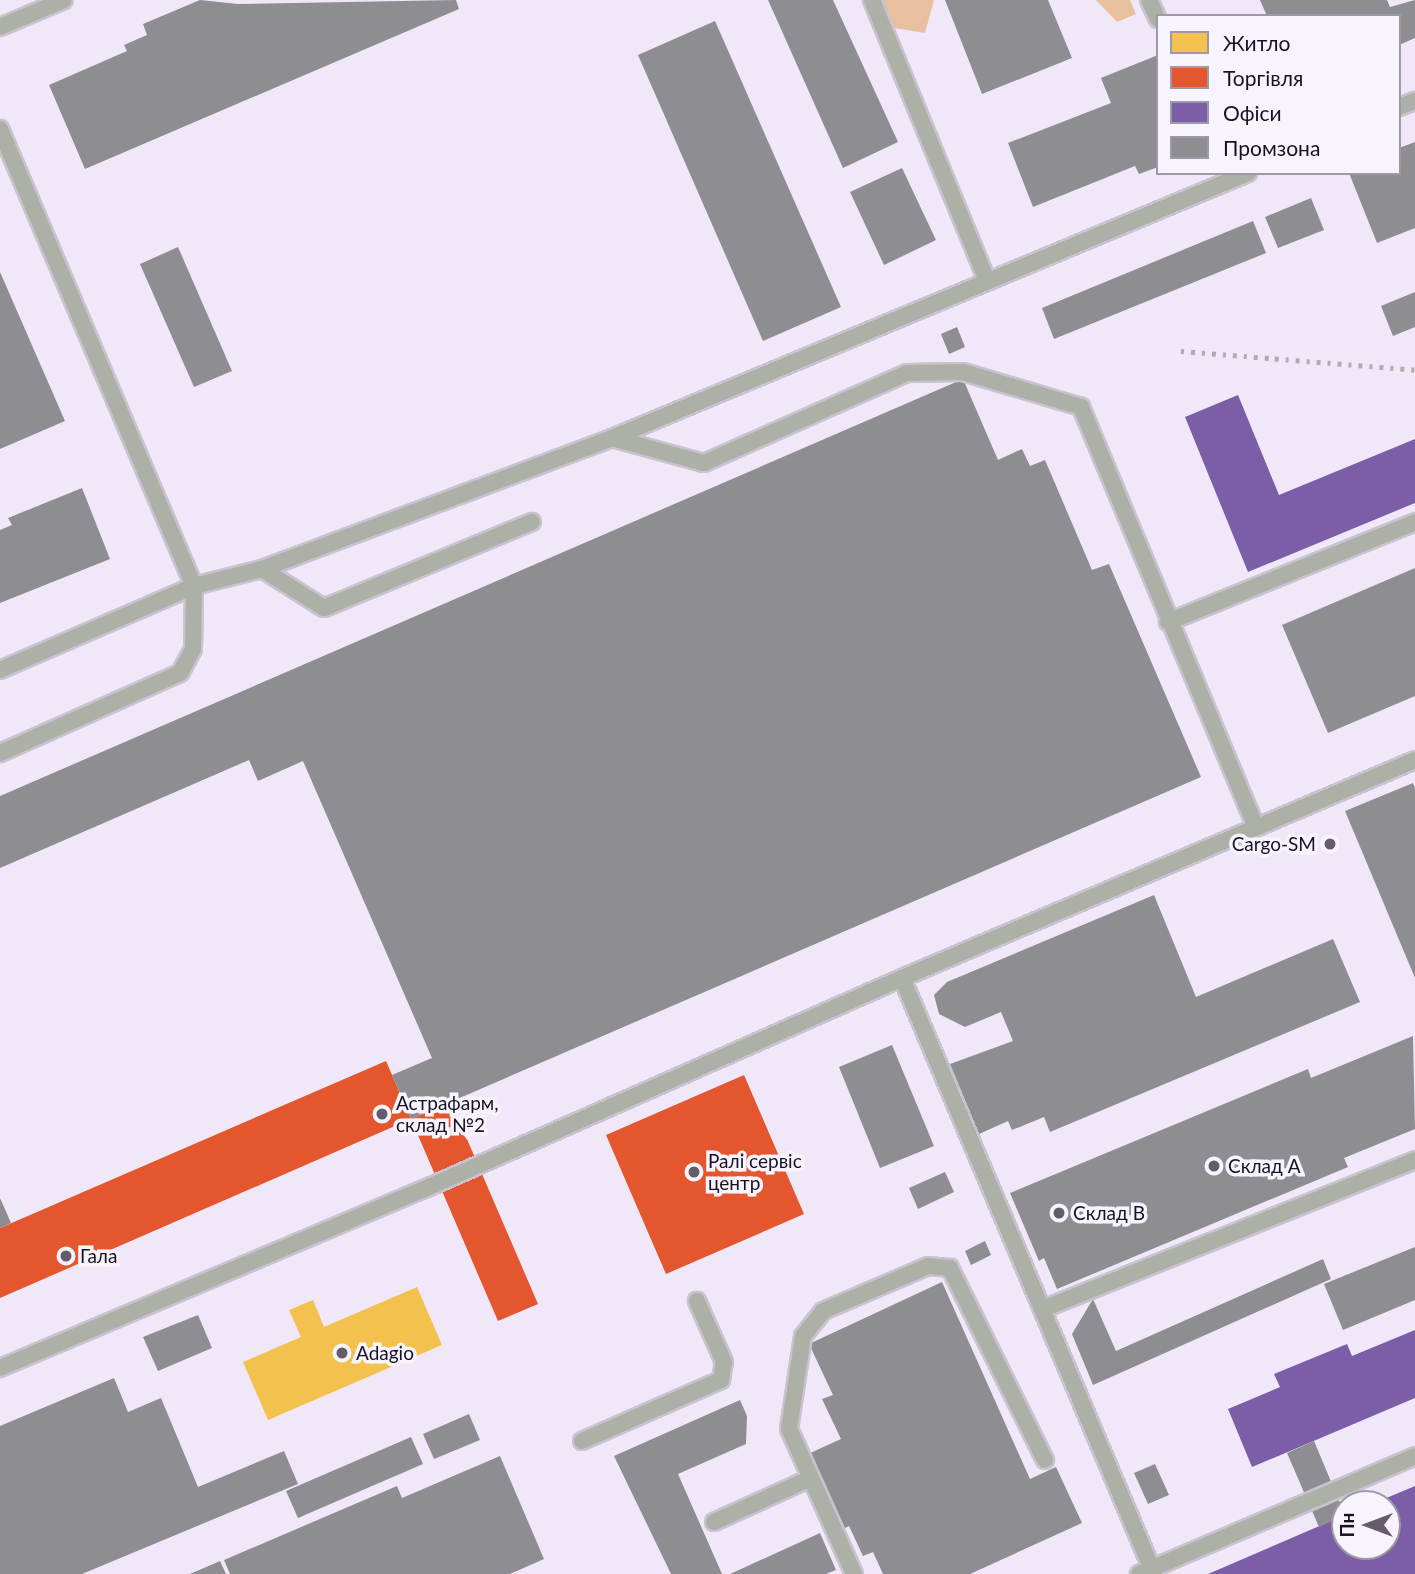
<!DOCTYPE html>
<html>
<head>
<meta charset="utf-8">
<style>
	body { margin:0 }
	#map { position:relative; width:1415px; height:1574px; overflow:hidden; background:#f0e8f8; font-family:Lato,sans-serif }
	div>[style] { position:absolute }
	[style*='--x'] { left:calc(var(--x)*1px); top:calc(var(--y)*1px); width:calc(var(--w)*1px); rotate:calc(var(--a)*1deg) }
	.forest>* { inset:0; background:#e8c09e }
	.homes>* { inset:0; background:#f2c14e }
	.shops>* { inset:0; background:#e4572e }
	.offices>* { inset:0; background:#7b5ea7 }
	.industry>* { inset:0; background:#8d8d92 }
	.roads { filter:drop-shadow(2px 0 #c9c3d0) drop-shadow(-2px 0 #c9c3d0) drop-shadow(0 2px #c9c3d0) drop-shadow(0 -2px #c9c3d0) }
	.lane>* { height:16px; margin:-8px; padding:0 8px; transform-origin:8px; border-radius:8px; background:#acb0a6 }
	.rail>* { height:5px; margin-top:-2.5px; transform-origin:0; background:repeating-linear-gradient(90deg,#adacae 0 3.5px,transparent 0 10.5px) }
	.dots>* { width:19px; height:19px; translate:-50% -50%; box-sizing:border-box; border:4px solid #f8f4fd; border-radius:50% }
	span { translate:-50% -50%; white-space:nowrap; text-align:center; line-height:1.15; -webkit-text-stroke:7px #f8f4fd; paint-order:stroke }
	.poi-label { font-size:19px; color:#191121 }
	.right { translate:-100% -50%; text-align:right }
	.left { translate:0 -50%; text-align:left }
	.legend { position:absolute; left:1156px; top:14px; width:245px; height:161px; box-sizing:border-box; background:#f8f4fd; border:2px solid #9f99a5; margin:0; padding:9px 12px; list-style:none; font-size:21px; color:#191121 }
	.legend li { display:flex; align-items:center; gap:14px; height:35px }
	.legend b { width:35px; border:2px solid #9f99a5 }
	.north { position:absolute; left:1331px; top:1490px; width:70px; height:70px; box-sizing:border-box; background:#f8f4fd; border:2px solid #9f99a5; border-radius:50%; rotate:270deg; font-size:19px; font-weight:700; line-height:28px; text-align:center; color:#191121 }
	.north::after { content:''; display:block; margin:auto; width:24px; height:32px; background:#645c6c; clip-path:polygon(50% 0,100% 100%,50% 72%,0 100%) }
</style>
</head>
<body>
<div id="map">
	<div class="forest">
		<i style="clip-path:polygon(878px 0,934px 0,925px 33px,889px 27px)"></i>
		<i style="clip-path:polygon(1096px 0,1130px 0,1136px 14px,1117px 22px)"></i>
	</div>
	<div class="homes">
		<i style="clip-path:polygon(417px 1287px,442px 1345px,268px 1420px,243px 1362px,301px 1337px,289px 1310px,313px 1300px,324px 1327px)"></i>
	</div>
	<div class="shops">
		<i style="clip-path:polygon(386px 1061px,411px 1119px,0 1298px,0 1228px)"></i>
		<i style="clip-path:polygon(744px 1075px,804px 1214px,666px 1274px,606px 1135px)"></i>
		<i style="clip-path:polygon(451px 1102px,538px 1304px,498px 1321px,411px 1119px)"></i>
	</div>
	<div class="offices">
		<i style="clip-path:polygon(1238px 395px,1279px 495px,1415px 439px,1415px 503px,1248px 572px,1185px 417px)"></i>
		<i style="clip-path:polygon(1415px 1330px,1415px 1398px,1252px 1467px,1228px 1409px,1280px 1387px,1274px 1374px,1347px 1344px,1352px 1356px)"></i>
		<i style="clip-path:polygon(1415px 1486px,1415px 1574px,1208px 1574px,1345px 1515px,1345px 1546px,1387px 1546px,1387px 1504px,1372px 1504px)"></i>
	</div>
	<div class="industry">
		<i style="clip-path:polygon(200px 0,238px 4px,456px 0,459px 9px,85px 169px,49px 85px,127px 51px,124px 45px,147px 35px,143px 24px)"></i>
		<i style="clip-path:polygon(768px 0,833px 0,898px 142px,843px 168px)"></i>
		<i style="clip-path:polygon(945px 0,1048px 0,1072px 58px,982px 94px)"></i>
		<i style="clip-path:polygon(1260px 0,1387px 0,1390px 7px,1415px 0,1415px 38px,1399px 45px,1399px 16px,1267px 16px)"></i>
		<i style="clip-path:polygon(715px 21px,841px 307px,763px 341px,638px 55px)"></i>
		<i style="clip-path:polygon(1158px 55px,1158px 167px,1139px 174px,1135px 166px,1033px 207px,1008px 143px,1111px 103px,1101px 78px)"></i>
		<i style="clip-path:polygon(1415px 142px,1415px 228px,1377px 243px,1349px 173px,1399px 173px,1399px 148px)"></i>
		<i style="clip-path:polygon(902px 168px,936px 240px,884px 265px,850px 192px)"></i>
		<i style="clip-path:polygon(1311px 198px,1324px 230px,1278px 248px,1265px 217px)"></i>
		<i style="clip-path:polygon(1253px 221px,1266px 253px,1054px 339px,1042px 308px)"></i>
		<i style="clip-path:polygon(178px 247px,232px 371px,194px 387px,140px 264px)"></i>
		<i style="clip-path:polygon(0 272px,65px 421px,0 449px)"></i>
		<i style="clip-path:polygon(1415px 292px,1415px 327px,1393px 336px,1381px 306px)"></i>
		<i style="clip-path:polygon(957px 327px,965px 347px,949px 354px,941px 334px)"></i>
		<i style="clip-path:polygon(963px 379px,998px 460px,1022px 449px,1030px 466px,1045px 460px,1092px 570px,1109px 564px,1201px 777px,411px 1119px,392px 1075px,432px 1058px,303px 761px,258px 781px,249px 760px,0 868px,0 796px)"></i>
		<i style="clip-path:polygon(82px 488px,110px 559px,0 603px,0 530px,12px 525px,8px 518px)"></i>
		<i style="clip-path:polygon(1415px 568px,1415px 696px,1328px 733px,1282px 625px)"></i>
		<i style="clip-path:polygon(1413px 783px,1415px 788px,1415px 978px,1345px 811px)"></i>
		<i style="clip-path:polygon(1154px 895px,1196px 997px,1333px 939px,1360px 1002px,1050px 1132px,1044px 1117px,1012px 1130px,1008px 1121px,979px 1134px,950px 1064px,1013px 1041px,1001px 1012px,965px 1027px,939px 1014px,934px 995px,947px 982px)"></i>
		<i style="clip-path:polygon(1413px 1036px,1415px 1129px,1344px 1158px,1348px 1167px,1057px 1289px,1044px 1258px,1039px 1261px,1010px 1193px,1308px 1069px,1311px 1078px)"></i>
		<i style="clip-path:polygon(892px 1045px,934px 1146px,880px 1168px,839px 1067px)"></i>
		<i style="clip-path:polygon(945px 1172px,954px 1192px,918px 1209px,909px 1188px)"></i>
		<i style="clip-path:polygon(0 1198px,11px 1223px,0 1228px)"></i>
		<i style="clip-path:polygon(985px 1241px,991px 1255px,971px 1265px,965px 1251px)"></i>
		<i style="clip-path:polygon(1415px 1247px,1415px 1300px,1343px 1330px,1324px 1284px)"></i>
		<i style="clip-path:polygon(1323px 1259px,1331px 1279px,1093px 1385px,1072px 1334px,1093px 1299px,1116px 1351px)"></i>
		<i style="clip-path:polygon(942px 1282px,1030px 1479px,1056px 1467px,1082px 1523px,970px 1574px,883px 1574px,873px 1552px,863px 1556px,849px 1526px,843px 1529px,808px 1454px,841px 1439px,822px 1399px,833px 1395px,809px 1344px)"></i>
		<i style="clip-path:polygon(198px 1315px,212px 1348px,158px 1371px,143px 1337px)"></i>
		<i style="clip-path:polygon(114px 1378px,128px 1412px,161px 1398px,198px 1487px,284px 1451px,298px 1484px,82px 1574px,0 1574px,0 1426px)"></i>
		<i style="clip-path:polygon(740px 1400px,747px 1416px,746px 1444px,678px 1474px,722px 1574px,671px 1574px,614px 1456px)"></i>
		<i style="clip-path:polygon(469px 1414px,480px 1440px,434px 1459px,423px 1434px)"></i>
		<i style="clip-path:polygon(411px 1437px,423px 1464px,298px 1518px,286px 1491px)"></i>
		<i style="clip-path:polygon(1314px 1441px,1345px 1515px,1319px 1527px,1287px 1453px)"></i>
		<i style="clip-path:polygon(500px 1456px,544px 1559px,510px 1574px,230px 1574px,224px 1560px,397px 1486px,402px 1498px)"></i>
		<i style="clip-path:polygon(1155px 1464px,1169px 1495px,1148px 1504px,1134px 1473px)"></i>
		<i style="clip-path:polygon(820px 1533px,836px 1570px,826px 1574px,730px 1574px)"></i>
		<i style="clip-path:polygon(220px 1561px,226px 1574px,190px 1574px)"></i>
	</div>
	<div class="roads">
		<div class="lane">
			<i style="--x:872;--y:0;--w:304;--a:67.7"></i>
			<i style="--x:1149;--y:0;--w:21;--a:65"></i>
			<i style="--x:0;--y:27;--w:69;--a:-22.9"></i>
			<i style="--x:1399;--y:107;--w:17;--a:-21"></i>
			<i style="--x:0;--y:129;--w:496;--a:67"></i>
			<i style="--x:194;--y:586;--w:63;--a:90.9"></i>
			<i style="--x:193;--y:649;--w:27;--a:118"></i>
			<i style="--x:180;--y:673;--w:197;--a:156"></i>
			<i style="--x:612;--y:438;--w:95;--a:15.2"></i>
			<i style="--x:704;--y:463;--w:222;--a:-23.9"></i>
			<i style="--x:907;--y:373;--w:56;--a:-1"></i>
			<i style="--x:963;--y:372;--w:123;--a:16.5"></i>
			<i style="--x:1081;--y:407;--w:454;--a:67.4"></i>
			<i style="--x:262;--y:569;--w:73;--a:32.2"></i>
			<i style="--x:324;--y:608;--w:225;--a:-22.5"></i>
			<i style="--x:1168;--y:622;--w:266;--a:-22"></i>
			<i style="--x:0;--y:670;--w:211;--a:-23.4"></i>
			<i style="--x:194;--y:586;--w:70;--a:-14"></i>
			<i style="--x:262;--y:569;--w:374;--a:-20.5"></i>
			<i style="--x:612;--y:438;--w:689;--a:-22.62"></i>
			<i style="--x:902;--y:978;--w:647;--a:67.08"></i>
			<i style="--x:1043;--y:1309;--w:401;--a:-21.8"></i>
			<i style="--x:0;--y:1368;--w:466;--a:-22.9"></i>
			<i style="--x:429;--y:1187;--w:517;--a:-23.84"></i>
			<i style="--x:902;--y:978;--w:557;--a:-23.02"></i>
			<i style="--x:582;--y:1441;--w:152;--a:-23.7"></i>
			<i style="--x:721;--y:1380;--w:18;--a:-81"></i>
			<i style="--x:724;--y:1362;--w:67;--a:-113.9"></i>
			<i style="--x:714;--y:1522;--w:104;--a:-24.4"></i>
			<i style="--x:854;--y:1574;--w:159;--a:-114.1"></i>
			<i style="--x:789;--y:1429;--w:94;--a:-81.4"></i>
			<i style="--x:803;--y:1336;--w:32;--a:-51"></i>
			<i style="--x:823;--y:1311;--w:114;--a:-23.2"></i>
			<i style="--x:928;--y:1266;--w:22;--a:5"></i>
			<i style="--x:950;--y:1268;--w:214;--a:63.7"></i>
			<i style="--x:1139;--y:1574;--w:300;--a:-23.1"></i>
		</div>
	</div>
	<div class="rail">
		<i style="--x:1181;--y:351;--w:235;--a:4.6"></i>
	</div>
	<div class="dots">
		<i style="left:1330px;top:844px;background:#645c6c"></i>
		<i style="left:382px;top:1114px;background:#645c6c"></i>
		<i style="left:1214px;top:1166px;background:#645c6c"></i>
		<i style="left:694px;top:1172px;background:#645c6c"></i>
		<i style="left:1059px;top:1213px;background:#645c6c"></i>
		<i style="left:66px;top:1256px;background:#645c6c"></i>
		<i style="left:342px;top:1353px;background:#645c6c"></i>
	</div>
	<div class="poi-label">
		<span class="right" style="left:1316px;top:844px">Cargo-SM</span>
		<span class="left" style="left:396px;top:1114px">Астрафарм,<br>склад №2</span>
		<span class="left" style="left:708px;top:1172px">Ралі сервіс<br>центр</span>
		<span class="left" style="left:1228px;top:1166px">Склад A</span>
		<span class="left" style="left:1073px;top:1213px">Склад B</span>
		<span class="left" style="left:80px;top:1256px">Гала</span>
		<span class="left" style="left:356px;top:1353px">Adagio</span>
	</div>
	<ul class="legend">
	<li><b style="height:19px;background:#f2c14e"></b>Житло</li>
	<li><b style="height:19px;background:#e4572e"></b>Торгівля</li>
	<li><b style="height:19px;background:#7b5ea7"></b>Офіси</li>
	<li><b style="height:19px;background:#8d8d92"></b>Промзона</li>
	</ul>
	<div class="north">Пн</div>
</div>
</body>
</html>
